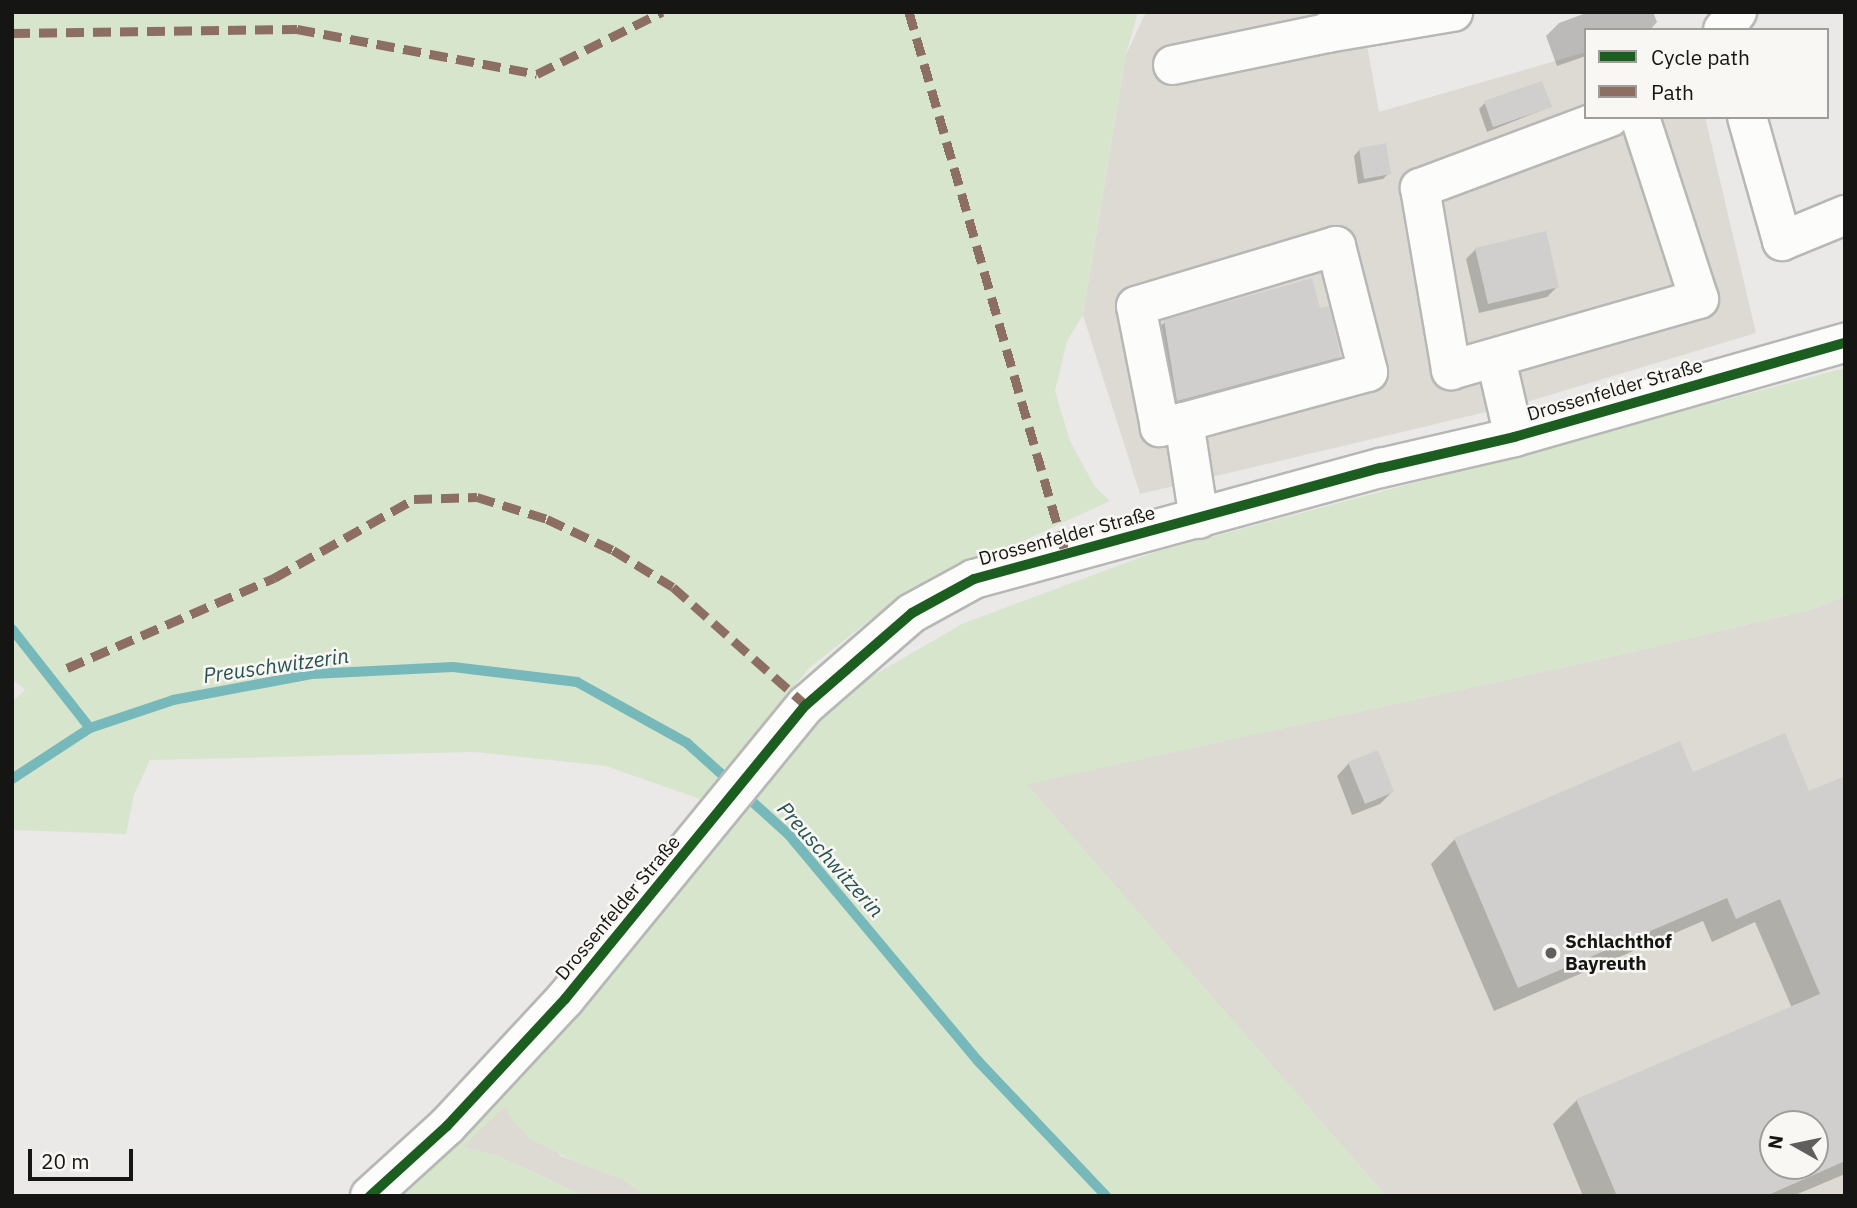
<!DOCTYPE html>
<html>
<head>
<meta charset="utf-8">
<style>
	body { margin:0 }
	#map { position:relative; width:1857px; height:1208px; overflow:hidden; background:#eae9e7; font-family:"IBM Plex Sans",sans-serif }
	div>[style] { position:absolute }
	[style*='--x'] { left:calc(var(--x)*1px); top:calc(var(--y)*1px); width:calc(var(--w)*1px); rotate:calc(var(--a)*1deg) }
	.built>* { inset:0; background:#dcdad3 }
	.green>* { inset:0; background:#d7e5cd }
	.shadow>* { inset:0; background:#0003 }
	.stream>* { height:10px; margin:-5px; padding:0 5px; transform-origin:5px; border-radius:5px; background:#77b9ba }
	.building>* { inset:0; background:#d0cfcd }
	.roads { filter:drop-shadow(2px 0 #b7b7b6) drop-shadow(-2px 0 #b7b7b6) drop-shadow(0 2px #b7b7b6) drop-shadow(0 -2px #b7b7b6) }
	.minor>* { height:38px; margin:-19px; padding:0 19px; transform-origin:19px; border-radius:19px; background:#fcfcfb }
	.quiet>* { height:9px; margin-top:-4.5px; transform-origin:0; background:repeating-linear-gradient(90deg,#8d6e63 0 18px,transparent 0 27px) }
	.cycleway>* { height:10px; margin:-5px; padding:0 5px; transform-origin:5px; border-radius:5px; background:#1b5e20 }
	.dots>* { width:19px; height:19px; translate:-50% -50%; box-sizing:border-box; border:4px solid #f8f7f3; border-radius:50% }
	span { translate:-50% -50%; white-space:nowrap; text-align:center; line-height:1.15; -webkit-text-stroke:5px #f8f7f3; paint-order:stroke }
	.street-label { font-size:19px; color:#151513 }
	.poi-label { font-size:19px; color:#151513; font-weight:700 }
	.left { translate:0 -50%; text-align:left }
	.water-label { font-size:21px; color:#275252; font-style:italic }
	.frame { position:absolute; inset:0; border:14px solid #151513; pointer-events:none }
	.legend { position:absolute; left:1584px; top:28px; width:245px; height:91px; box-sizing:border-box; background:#f8f7f3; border:2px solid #9d9d99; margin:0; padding:9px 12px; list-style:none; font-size:21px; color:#151513 }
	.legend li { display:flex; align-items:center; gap:14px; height:35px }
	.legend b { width:35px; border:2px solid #9d9d99 }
	.north { position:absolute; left:1759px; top:1110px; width:70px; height:70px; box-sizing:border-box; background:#f8f7f3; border:2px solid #9d9d99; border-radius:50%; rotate:279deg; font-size:19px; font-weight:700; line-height:28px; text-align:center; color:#151513 }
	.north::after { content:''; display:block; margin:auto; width:24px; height:32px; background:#605f5d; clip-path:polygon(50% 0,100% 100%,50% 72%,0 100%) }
	.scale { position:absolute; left:28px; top:1149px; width:105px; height:32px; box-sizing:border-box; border:4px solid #151513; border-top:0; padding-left:9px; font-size:21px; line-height:24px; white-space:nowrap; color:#151513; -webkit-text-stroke:5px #f8f7f3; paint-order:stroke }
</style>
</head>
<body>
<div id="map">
	<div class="built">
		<i style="clip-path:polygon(1361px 12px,1379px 112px,1586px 52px,1586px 117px,1705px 117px,1756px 333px,1520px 404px,1140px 494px,1083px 315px,1126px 55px,1145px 14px)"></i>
		<i style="clip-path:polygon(evenodd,1845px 596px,1845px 1196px,1386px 1196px,1026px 784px,1606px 658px,1813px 609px,1845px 596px,1773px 1124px,1815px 1124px,1815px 1166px,1773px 1166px,1773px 1124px)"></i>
		<i style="clip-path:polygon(506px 1104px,561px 1156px,622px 1179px,647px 1196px,583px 1196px,514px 1163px,462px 1147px)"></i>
	</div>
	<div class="green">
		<i style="clip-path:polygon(12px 12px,1138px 12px,1126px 55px,1083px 315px,1067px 341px,1055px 391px,1070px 441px,1095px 487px,1110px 501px,895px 600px,809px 668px,703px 800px,606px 766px,474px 752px,150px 760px,134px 795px,126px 834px,12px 830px,12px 702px,25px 690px,12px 679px)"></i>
		<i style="clip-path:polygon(1845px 368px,1845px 596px,1813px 609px,1606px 658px,1027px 784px,1386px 1196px,647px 1196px,622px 1179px,576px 1162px,530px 1139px,511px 1119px,506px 1105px,463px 1147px,497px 1155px,583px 1196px,397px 1196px,514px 1077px,704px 862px,805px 736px,855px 686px,962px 624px,1155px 552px)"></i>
	</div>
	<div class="shadow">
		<i style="clip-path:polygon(1589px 12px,1653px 12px,1657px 22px,1650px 30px,1586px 30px,1586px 56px,1557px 66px,1546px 36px,1559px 23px)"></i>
		<i style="clip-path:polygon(1485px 103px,1550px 107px,1487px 132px,1479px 109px)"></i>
		<i style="clip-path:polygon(1359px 150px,1389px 173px,1383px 179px,1358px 184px,1354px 156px)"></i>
		<i style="clip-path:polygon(1476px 249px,1557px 287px,1547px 297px,1479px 313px,1466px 259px)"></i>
		<i style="clip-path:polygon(1318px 310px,1340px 356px,1321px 375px,1159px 419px,1146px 341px,1165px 322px)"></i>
		<i style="clip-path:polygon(1349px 763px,1392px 792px,1380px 804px,1352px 815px,1337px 776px)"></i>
		<i style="clip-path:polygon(evenodd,1692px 774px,1808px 793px,1845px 777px,1845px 1174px,1793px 1196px,1583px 1196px,1553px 1124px,1577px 1100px,1792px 1008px,1755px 922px,1712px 942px,1703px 921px,1494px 1011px,1431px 864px,1455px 839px,1692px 774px,1773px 1124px,1815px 1124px,1815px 1166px,1773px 1166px,1773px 1124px)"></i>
	</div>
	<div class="stream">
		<i style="--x:12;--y:629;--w:126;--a:51.8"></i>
		<i style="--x:12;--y:779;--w:93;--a:-33.2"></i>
		<i style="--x:90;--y:728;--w:88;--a:-18.6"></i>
		<i style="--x:173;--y:700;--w:141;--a:-10.6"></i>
		<i style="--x:312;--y:674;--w:141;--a:-2.8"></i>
		<i style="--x:453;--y:667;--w:125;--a:6.9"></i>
		<i style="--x:577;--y:682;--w:126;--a:29"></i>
		<i style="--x:687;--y:743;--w:137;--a:42"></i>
		<i style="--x:789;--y:835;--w:295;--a:50.1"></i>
		<i style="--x:978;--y:1061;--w:186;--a:46.5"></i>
	</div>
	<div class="building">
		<i style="clip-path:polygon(1542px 81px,1552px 107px,1493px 127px,1484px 101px)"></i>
		<i style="clip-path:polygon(1386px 143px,1391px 174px,1364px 179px,1359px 148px)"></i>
		<i style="clip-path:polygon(1546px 231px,1559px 287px,1488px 304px,1475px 248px)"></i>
		<i style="clip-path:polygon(1312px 278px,1320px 308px,1329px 306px,1341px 357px,1177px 401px,1164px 320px)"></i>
		<i style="clip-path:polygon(evenodd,1785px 733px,1809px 791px,1845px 776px,1845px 1161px,1766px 1196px,1617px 1196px,1576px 1099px,1820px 994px,1780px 899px,1736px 919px,1727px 898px,1518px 988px,1454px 838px,1680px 741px,1693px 772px,1785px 733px,1773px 1124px,1815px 1124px,1815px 1166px,1773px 1166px,1773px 1124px)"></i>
		<i style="clip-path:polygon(1378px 750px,1394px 792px,1365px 804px,1348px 762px)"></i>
	</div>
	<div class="roads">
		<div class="minor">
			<i style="--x:1723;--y:30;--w:23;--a:-52"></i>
			<i style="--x:1327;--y:33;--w:128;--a:-9.5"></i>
			<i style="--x:1173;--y:65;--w:157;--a:-11.7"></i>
			<i style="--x:1327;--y:33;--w:30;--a:-44"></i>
			<i style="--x:1610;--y:117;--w:203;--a:159.5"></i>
			<i style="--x:1420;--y:188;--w:185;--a:80.3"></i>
			<i style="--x:1451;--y:370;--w:258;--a:-16"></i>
			<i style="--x:1699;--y:299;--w:191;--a:-108"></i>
			<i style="--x:1747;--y:117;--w:129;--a:74.2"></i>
			<i style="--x:1782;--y:241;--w:68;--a:-22.4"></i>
			<i style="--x:1496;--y:359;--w:80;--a:77"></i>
			<i style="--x:1184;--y:422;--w:25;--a:168"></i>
			<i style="--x:1160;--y:427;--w:123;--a:-101.2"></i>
			<i style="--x:1136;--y:306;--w:209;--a:-16.7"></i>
			<i style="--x:1336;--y:246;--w:130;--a:75.7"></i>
			<i style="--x:1368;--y:372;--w:191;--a:164.8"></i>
			<i style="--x:1184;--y:422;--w:98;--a:81.2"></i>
			<i style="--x:370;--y:1196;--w:104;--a:-42.3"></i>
			<i style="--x:447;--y:1126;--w:173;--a:-47.1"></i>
			<i style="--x:565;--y:999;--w:380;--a:-50.7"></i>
			<i style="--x:806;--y:705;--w:140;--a:-41"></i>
			<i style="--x:912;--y:613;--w:71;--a:-28.7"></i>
			<i style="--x:974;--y:579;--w:422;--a:-15.3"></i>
			<i style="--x:1381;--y:468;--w:137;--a:-13.1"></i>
			<i style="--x:1514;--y:437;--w:344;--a:-15.9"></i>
		</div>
	</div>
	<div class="quiet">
		<i style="--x:909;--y:12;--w:565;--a:73.87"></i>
		<i style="--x:12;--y:33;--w:285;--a:-0.8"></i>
		<i style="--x:297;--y:29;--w:244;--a:10.6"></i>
		<i style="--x:537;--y:74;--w:140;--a:-26.4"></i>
		<i style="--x:67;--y:668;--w:226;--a:-23.5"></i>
		<i style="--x:274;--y:578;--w:161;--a:-29.4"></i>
		<i style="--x:414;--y:499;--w:63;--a:-1.8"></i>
		<i style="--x:477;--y:497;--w:73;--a:17.4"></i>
		<i style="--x:547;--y:519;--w:73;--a:25.2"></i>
		<i style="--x:613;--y:550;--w:70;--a:31.7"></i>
		<i style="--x:673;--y:587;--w:178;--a:41.6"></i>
	</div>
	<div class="cycleway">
		<i style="--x:370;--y:1196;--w:104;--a:-42.3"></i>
		<i style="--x:447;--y:1126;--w:173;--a:-47.1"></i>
		<i style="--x:565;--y:999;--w:380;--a:-50.7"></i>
		<i style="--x:806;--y:705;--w:140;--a:-41"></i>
		<i style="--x:912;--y:613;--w:71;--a:-28.7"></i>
		<i style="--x:974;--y:579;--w:422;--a:-15.3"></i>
		<i style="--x:1381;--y:468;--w:137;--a:-13.1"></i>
		<i style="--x:1514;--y:437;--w:344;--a:-15.9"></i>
	</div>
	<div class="dots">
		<i style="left:1551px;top:953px;background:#605f5d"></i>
	</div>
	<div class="street-label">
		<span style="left:1615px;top:390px;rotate:-16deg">Drossenfelder Straße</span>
		<span style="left:1067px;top:536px;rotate:-15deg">Drossenfelder Straße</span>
		<span style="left:618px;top:908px;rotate:-50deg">Drossenfelder Straße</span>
	</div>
	<div class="poi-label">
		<span class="left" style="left:1565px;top:953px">Schlachthof<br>Bayreuth</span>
	</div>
	<div class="water-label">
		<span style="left:276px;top:665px;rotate:-8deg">Preuschwitzerin</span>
		<span style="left:831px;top:859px;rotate:48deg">Preuschwitzerin</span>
	</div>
	<div class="frame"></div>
	<ul class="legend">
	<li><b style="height:9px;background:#1b5e20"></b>Cycle path</li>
	<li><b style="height:9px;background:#8d6e63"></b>Path</li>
	</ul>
	<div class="north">N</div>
	<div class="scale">20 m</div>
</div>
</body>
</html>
